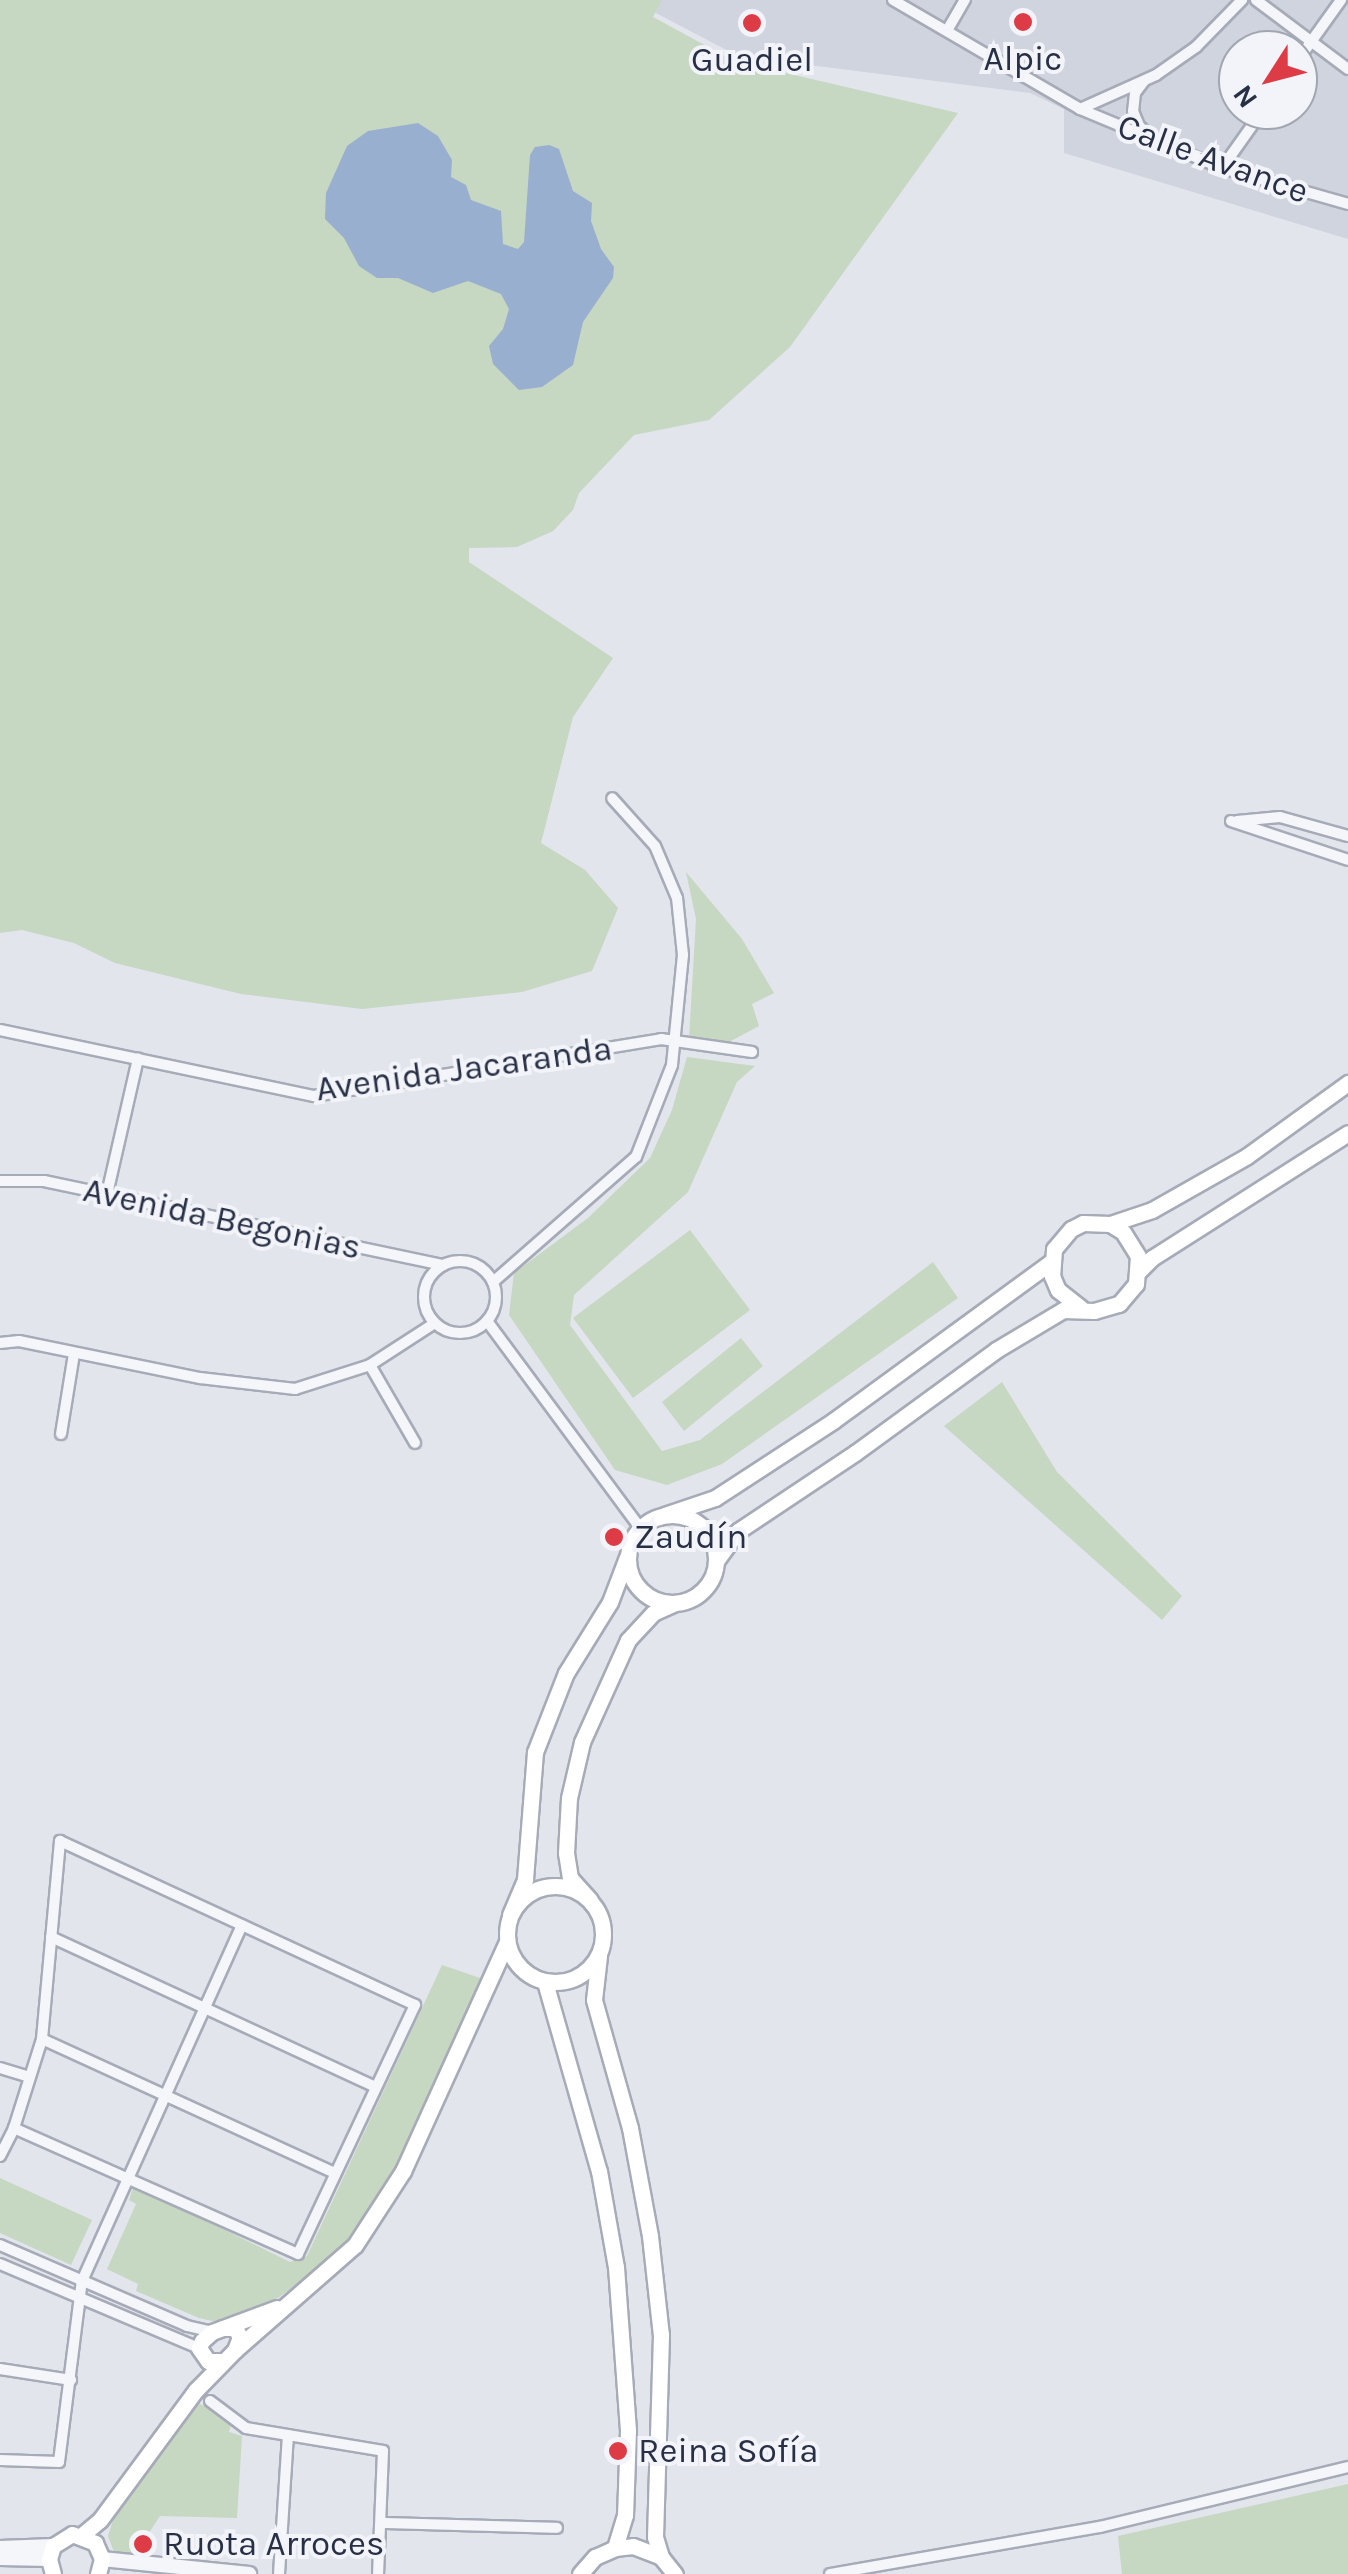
<!DOCTYPE html>
<html>
<head>
<meta charset="utf-8">
<style>
	body { margin:0 }
	#map { position:relative; width:1348px; height:2574px; overflow:hidden; background:#e2e5ec; font-family:Karla,sans-serif }
	div>[style] { position:absolute }
	[style*='--x'] { left:calc(var(--x)*1px); top:calc(var(--y)*1px); width:calc(var(--w)*1px); rotate:calc(var(--a)*1deg) }
	.built>* { inset:0; background:#d0d4de }
	.green>* { inset:0; background:#c6d7c2 }
	.water>* { inset:0; background:#99afcf }
	.roads { filter:drop-shadow(2px 0 #a6abb7) drop-shadow(-2px 0 #a6abb7) drop-shadow(0 2px #a6abb7) drop-shadow(0 -2px #a6abb7) }
	.minor>* { height:10px; margin:-5px; padding:0 5px; transform-origin:5px; border-radius:5px; background:#f5f6fa }
	.minor>.ring { margin:-5px; padding:0; box-sizing:content-box; background:none; border:10px solid #f5f6fa; border-radius:50% }
	.tertiary>* { height:14px; margin:-7px; padding:0 7px; transform-origin:7px; border-radius:7px; background:#f5f6fa }
	.secondary>* { height:15px; margin:-7.5px; padding:0 7.5px; transform-origin:7.5px; border-radius:7.5px; background:#fff }
	.secondary>.ring { margin:-7.5px; padding:0; box-sizing:content-box; background:none; border:15px solid #fff; border-radius:50% }
	.dots>* { width:28px; height:28px; translate:-50% -50%; box-sizing:border-box; border:5px solid #f2f4f9; border-radius:50% }
	span { translate:-50% -50%; white-space:nowrap; text-align:center; line-height:1.15; -webkit-text-stroke:8px #f2f4f9; paint-order:stroke }
	.poi-label { font-size:35px; color:#283046 }
	.left { translate:0 -50%; text-align:left }
	.street-label { font-size:35px; color:#283046 }
	.north { position:absolute; left:1218px; top:30px; width:100px; height:100px; box-sizing:border-box; background:#f2f4f9; border:2px solid #a1a6b1; border-radius:50%; rotate:234deg; font-size:28px; font-weight:700; line-height:40px; text-align:center; color:#283046 }
	.north::after { content:''; display:block; margin:auto; width:35px; height:45px; background:#dd3b45; clip-path:polygon(50% 0,100% 100%,50% 72%,0 100%) }
</style>
</head>
<body>
<div id="map">
	<div class="built">
		<i style="clip-path:polygon(evenodd,631px 0,1348px 0,1348px 239px,1064px 153px,1064px 109px,1030px 93px,738px 56px,631px 0,1238px 50px,1298px 50px,1298px 110px,1238px 110px,1238px 50px)"></i>
	</div>
	<div class="green">
		<i style="clip-path:polygon(0 0,662px 0,653px 17px,734px 61px,958px 113px,790px 347px,709px 420px,634px 435px,579px 493px,573px 510px,553px 531px,517px 547px,469px 548px,469px 562px,613px 658px,573px 717px,541px 843px,585px 870px,618px 908px,592px 971px,522px 992px,362px 1009px,241px 994px,115px 963px,74px 943px,22px 930px,0 933px)"></i>
		<i style="clip-path:polygon(686px 872px,742px 939px,774px 993px,752px 1004px,759px 1026px,727px 1043px,689px 1039px,696px 919px)"></i>
		<i style="clip-path:polygon(687px 1057px,755px 1066px,737px 1082px,688px 1192px,574px 1295px,570px 1325px,662px 1451px,700px 1440px,933px 1262px,958px 1298px,722px 1464px,667px 1485px,615px 1470px,509px 1315px,514px 1273px,588px 1218px,650px 1158px,672px 1110px)"></i>
		<i style="clip-path:polygon(690px 1230px,750px 1310px,633px 1398px,573px 1318px)"></i>
		<i style="clip-path:polygon(741px 1338px,763px 1366px,684px 1431px,662px 1402px)"></i>
		<i style="clip-path:polygon(1002px 1382px,1057px 1472px,1182px 1596px,1162px 1620px,944px 1426px)"></i>
		<i style="clip-path:polygon(442px 1965px,486px 1980px,418px 2132px,378px 2203px,334px 2256px,239px 2327px,199px 2318px,136px 2291px,138px 2284px,107px 2269px,136px 2204px,129px 2200px,134px 2185px,290px 2262px,307px 2256px)"></i>
		<i style="clip-path:polygon(0 2178px,92px 2220px,71px 2265px,0 2233px)"></i>
		<i style="clip-path:polygon(198px 2403px,232px 2420px,229px 2432px,242px 2436px,237px 2518px,160px 2516px,133px 2557px,114px 2552px,108px 2536px,114px 2517px)"></i>
		<i style="clip-path:polygon(1348px 2484px,1348px 2574px,1122px 2574px,1118px 2536px)"></i>
	</div>
	<div class="water">
		<i style="clip-path:polygon(418px 123px,438px 136px,452px 160px,451px 177px,466px 185px,471px 200px,501px 211px,503px 244px,518px 249px,524px 242px,530px 155px,535px 147px,549px 145px,559px 149px,573px 191px,592px 203px,591px 221px,601px 249px,614px 267px,613px 278px,583px 322px,573px 365px,542px 387px,519px 390px,493px 364px,489px 346px,503px 329px,509px 309px,501px 294px,468px 281px,433px 293px,398px 278px,377px 278px,359px 266px,344px 238px,325px 219px,326px 193px,347px 146px,368px 131px)"></i>
	</div>
	<div class="roads">
		<div class="minor">
			<i style="--x:893;--y:0;--w:216;--a:30.2"></i>
			<i style="--x:1080;--y:109;--w:154;--a:22.6"></i>
			<i style="--x:1222;--y:168;--w:131;--a:15.9"></i>
			<i style="--x:1256;--y:0;--w:115;--a:36.9"></i>
			<i style="--x:948;--y:29;--w:34;--a:-60"></i>
			<i style="--x:1298;--y:60;--w:74;--a:-54.4"></i>
			<i style="--x:1144;--y:81;--w:15;--a:127"></i>
			<i style="--x:1135;--y:93;--w:18;--a:96"></i>
			<i style="--x:1133;--y:111;--w:16;--a:68"></i>
			<i style="--x:1139;--y:126;--w:13;--a:42"></i>
			<i style="--x:1080;--y:109;--w:83;--a:-24.1"></i>
			<i style="--x:1156;--y:75;--w:49;--a:-35"></i>
			<i style="--x:1196;--y:47;--w:66;--a:-45.6"></i>
			<i style="--x:1222;--y:168;--w:71;--a:-54.7"></i>
			<i style="--x:1231;--y:821;--w:123;--a:18.4"></i>
			<i style="--x:1237;--y:821;--w:43;--a:-5.3"></i>
			<i style="--x:1280;--y:817;--w:71;--a:15.6"></i>
			<i style="--x:0;--y:1030;--w:321;--a:11.9"></i>
			<i style="--x:314;--y:1096;--w:352;--a:-9.3"></i>
			<i style="--x:661;--y:1039;--w:92;--a:8.1"></i>
			<i style="--x:0;--y:1181;--w:44;--a:0"></i>
			<i style="--x:44;--y:1181;--w:408;--a:11.9"></i>
			<i style="--x:107;--y:1194;--w:139;--a:-77.1"></i>
			<i class="ring" style="left:424px;top:1261px;width:62px;height:62px"></i>
			<i style="--x:493;--y:1282;--w:190;--a:-41.2"></i>
			<i style="--x:636;--y:1157;--w:99;--a:-68.6"></i>
			<i style="--x:672;--y:1065;--w:111;--a:-84.3"></i>
			<i style="--x:683;--y:955;--w:57;--a:-96"></i>
			<i style="--x:677;--y:898;--w:56;--a:-112.9"></i>
			<i style="--x:655;--y:846;--w:64;--a:-131.9"></i>
			<i style="--x:487;--y:1321;--w:257;--a:53.5"></i>
			<i style="--x:0;--y:1343;--w:19;--a:-6"></i>
			<i style="--x:19;--y:1341;--w:185;--a:11.6"></i>
			<i style="--x:200;--y:1378;--w:96;--a:6.6"></i>
			<i style="--x:295;--y:1389;--w:79;--a:-17.7"></i>
			<i style="--x:370;--y:1365;--w:77;--a:-32.9"></i>
			<i style="--x:370;--y:1365;--w:90;--a:60"></i>
			<i style="--x:61;--y:1434;--w:81;--a:-80.8"></i>
			<i style="--x:51;--y:1937;--w:357;--a:24.8"></i>
			<i style="--x:42;--y:2039;--w:322;--a:24.6"></i>
			<i style="--x:0;--y:2068;--w:31;--a:17"></i>
			<i style="--x:0;--y:2156;--w:31;--a:-63"></i>
			<i style="--x:14;--y:2128;--w:93;--a:-72.5"></i>
			<i style="--x:42;--y:2039;--w:199;--a:-84.8"></i>
			<i style="--x:60;--y:1841;--w:391;--a:24.8"></i>
			<i style="--x:415;--y:2005;--w:275;--a:115.2"></i>
			<i style="--x:298;--y:2254;--w:311;--a:-156.1"></i>
			<i style="--x:0;--y:2245;--w:204;--a:23.4"></i>
			<i style="--x:187;--y:2326;--w:26;--a:13"></i>
			<i style="--x:0;--y:2264;--w:216;--a:22.9"></i>
			<i style="--x:0;--y:2369;--w:72;--a:8.8"></i>
			<i style="--x:210;--y:2401;--w:45;--a:36.9"></i>
			<i style="--x:246;--y:2428;--w:139;--a:9.5"></i>
			<i style="--x:383;--y:2451;--w:123;--a:92.3"></i>
			<i style="--x:0;--y:2460;--w:59;--a:1.9"></i>
			<i style="--x:59;--y:2462;--w:182;--a:-82.8"></i>
			<i style="--x:82;--y:2281;--w:390;--a:-65.8"></i>
			<i style="--x:382;--y:2523;--w:175;--a:1.6"></i>
			<i style="--x:279;--y:2574;--w:139;--a:-86.3"></i>
			<i style="--x:830;--y:2574;--w:274;--a:-9.9"></i>
			<i style="--x:1100;--y:2527;--w:255;--a:-13.6"></i>
		</div>
		<div class="tertiary">
			<i style="--x:0;--y:2548;--w:53;--a:-2.2"></i>
			<i style="--x:0;--y:2558;--w:49;--a:1.2"></i>
			<i style="--x:102;--y:2559;--w:148;--a:5.8"></i>
		</div>
		<div class="secondary">
			<i style="--x:1110;--y:1224;--w:44;--a:-18.4"></i>
			<i style="--x:1152;--y:1210;--w:109;--a:-29.6"></i>
			<i style="--x:1247;--y:1156;--w:125;--a:-35.9"></i>
			<i style="--x:1139;--y:1271;--w:18;--a:-45"></i>
			<i style="--x:1152;--y:1258;--w:232;--a:-32.5"></i>
			<i class="ring" style="left:628px;top:1515px;width:73px;height:73px"></i>
			<i style="--x:664;--y:1515;--w:54;--a:-18.4"></i>
			<i style="--x:715;--y:1498;--w:141;--a:-33.1"></i>
			<i style="--x:833;--y:1421;--w:270;--a:-36.1"></i>
			<i style="--x:716;--y:1561;--w:37;--a:-54"></i>
			<i style="--x:738;--y:1531;--w:141;--a:-33.7"></i>
			<i style="--x:855;--y:1453;--w:175;--a:-36.1"></i>
			<i style="--x:996;--y:1350;--w:78;--a:-30.8"></i>
			<i style="--x:1063;--y:1310;--w:31;--a:2"></i>
			<i style="--x:1094;--y:1311;--w:26;--a:-16"></i>
			<i style="--x:1119;--y:1304;--w:26;--a:-50"></i>
			<i style="--x:1136;--y:1284;--w:28;--a:-86"></i>
			<i style="--x:1138;--y:1256;--w:28;--a:-122"></i>
			<i style="--x:1123;--y:1232;--w:15;--a:-148"></i>
			<i style="--x:1110;--y:1224;--w:27;--a:-178"></i>
			<i style="--x:1083;--y:1223;--w:13;--a:153"></i>
			<i style="--x:1071;--y:1229;--w:26;--a:130"></i>
			<i style="--x:1054;--y:1249;--w:27;--a:94"></i>
			<i style="--x:1052;--y:1276;--w:15;--a:67"></i>
			<i style="--x:1058;--y:1290;--w:29;--a:38"></i>
			<i class="ring" style="left:507px;top:1886px;width:81px;height:81px"></i>
			<i style="--x:590;--y:1900;--w:30;--a:-132"></i>
			<i style="--x:570;--y:1878;--w:25;--a:-99"></i>
			<i style="--x:566;--y:1853;--w:55;--a:-86.9"></i>
			<i style="--x:569;--y:1798;--w:57;--a:-76.9"></i>
			<i style="--x:582;--y:1742;--w:112;--a:-65.7"></i>
			<i style="--x:628;--y:1640;--w:37;--a:-47"></i>
			<i style="--x:653;--y:1613;--w:24;--a:-24"></i>
			<i style="--x:510;--y:1915;--w:39;--a:-67"></i>
			<i style="--x:525;--y:1879;--w:127;--a:-85.5"></i>
			<i style="--x:535;--y:1752;--w:85;--a:-68.6"></i>
			<i style="--x:566;--y:1673;--w:84;--a:-58.2"></i>
			<i style="--x:610;--y:1602;--w:48;--a:-69.3"></i>
			<i style="--x:599;--y:1956;--w:44;--a:96.5"></i>
			<i style="--x:594;--y:2000;--w:133;--a:74.3"></i>
			<i style="--x:630;--y:2128;--w:110;--a:79.5"></i>
			<i style="--x:650;--y:2236;--w:100;--a:83.7"></i>
			<i style="--x:661;--y:2335;--w:202;--a:91.7"></i>
			<i style="--x:655;--y:2537;--w:21;--a:73"></i>
			<i style="--x:545;--y:1982;--w:197;--a:74.1"></i>
			<i style="--x:599;--y:2171;--w:97;--a:80"></i>
			<i style="--x:616;--y:2267;--w:163;--a:85.8"></i>
			<i style="--x:628;--y:2430;--w:85;--a:92"></i>
			<i style="--x:625;--y:2515;--w:34;--a:107"></i>
			<i style="--x:235;--y:2350;--w:159;--a:-41.2"></i>
			<i style="--x:355;--y:2245;--w:88;--a:-57"></i>
			<i style="--x:403;--y:2171;--w:252;--a:-65.6"></i>
			<i style="--x:222;--y:2361;--w:14;--a:180"></i>
			<i style="--x:208;--y:2361;--w:16;--a:-125"></i>
			<i style="--x:199;--y:2348;--w:8;--a:-67"></i>
			<i style="--x:202;--y:2341;--w:13;--a:-42"></i>
			<i style="--x:212;--y:2332;--w:69;--a:-20.3"></i>
			<i style="--x:82;--y:2535;--w:23;--a:-40"></i>
			<i style="--x:100;--y:2520;--w:162;--a:-53.6"></i>
			<i style="--x:196;--y:2390;--w:56;--a:-45.7"></i>
			<i style="--x:235;--y:2350;--w:14;--a:-69"></i>
			<i style="--x:240;--y:2337;--w:10;--a:-119"></i>
			<i style="--x:235;--y:2328;--w:12;--a:180"></i>
			<i style="--x:53;--y:2574;--w:16;--a:-105"></i>
			<i style="--x:49;--y:2559;--w:14;--a:-73"></i>
			<i style="--x:53;--y:2546;--w:22;--a:-32"></i>
			<i style="--x:72;--y:2534;--w:25;--a:21"></i>
			<i style="--x:95;--y:2543;--w:17;--a:66"></i>
			<i style="--x:102;--y:2559;--w:16;--a:105"></i>
			<i style="--x:580;--y:2574;--w:23;--a:-49"></i>
			<i style="--x:595;--y:2557;--w:22;--a:-24"></i>
			<i style="--x:615;--y:2548;--w:18;--a:-6"></i>
			<i style="--x:633;--y:2546;--w:30;--a:21"></i>
			<i style="--x:661;--y:2557;--w:22;--a:51"></i>
		</div>
	</div>
	<div class="dots">
		<i style="left:1023px;top:22px;background:#dd3b45"></i>
		<i style="left:752px;top:23px;background:#dd3b45"></i>
		<i style="left:614px;top:1537px;background:#dd3b45"></i>
		<i style="left:618px;top:2451px;background:#dd3b45"></i>
		<i style="left:143px;top:2544px;background:#dd3b45"></i>
	</div>
	<div class="poi-label">
		<span style="left:1023px;top:59px">Alpic</span>
		<span style="left:752px;top:60px">Guadiel</span>
		<span class="left" style="left:634px;top:1537px">Zaudín</span>
		<span class="left" style="left:638px;top:2451px">Reina Sofía</span>
		<span class="left" style="left:163px;top:2544px">Ruota Arroces</span>
	</div>
	<div class="street-label">
		<span style="left:1213px;top:159px;rotate:20deg">Calle Avance</span>
		<span style="left:464px;top:1069px;rotate:-8deg">Avenida Jacaranda</span>
		<span style="left:222px;top:1219px;rotate:12deg">Avenida Begonias</span>
	</div>
	<div class="north">N</div>
</div>
</body>
</html>
